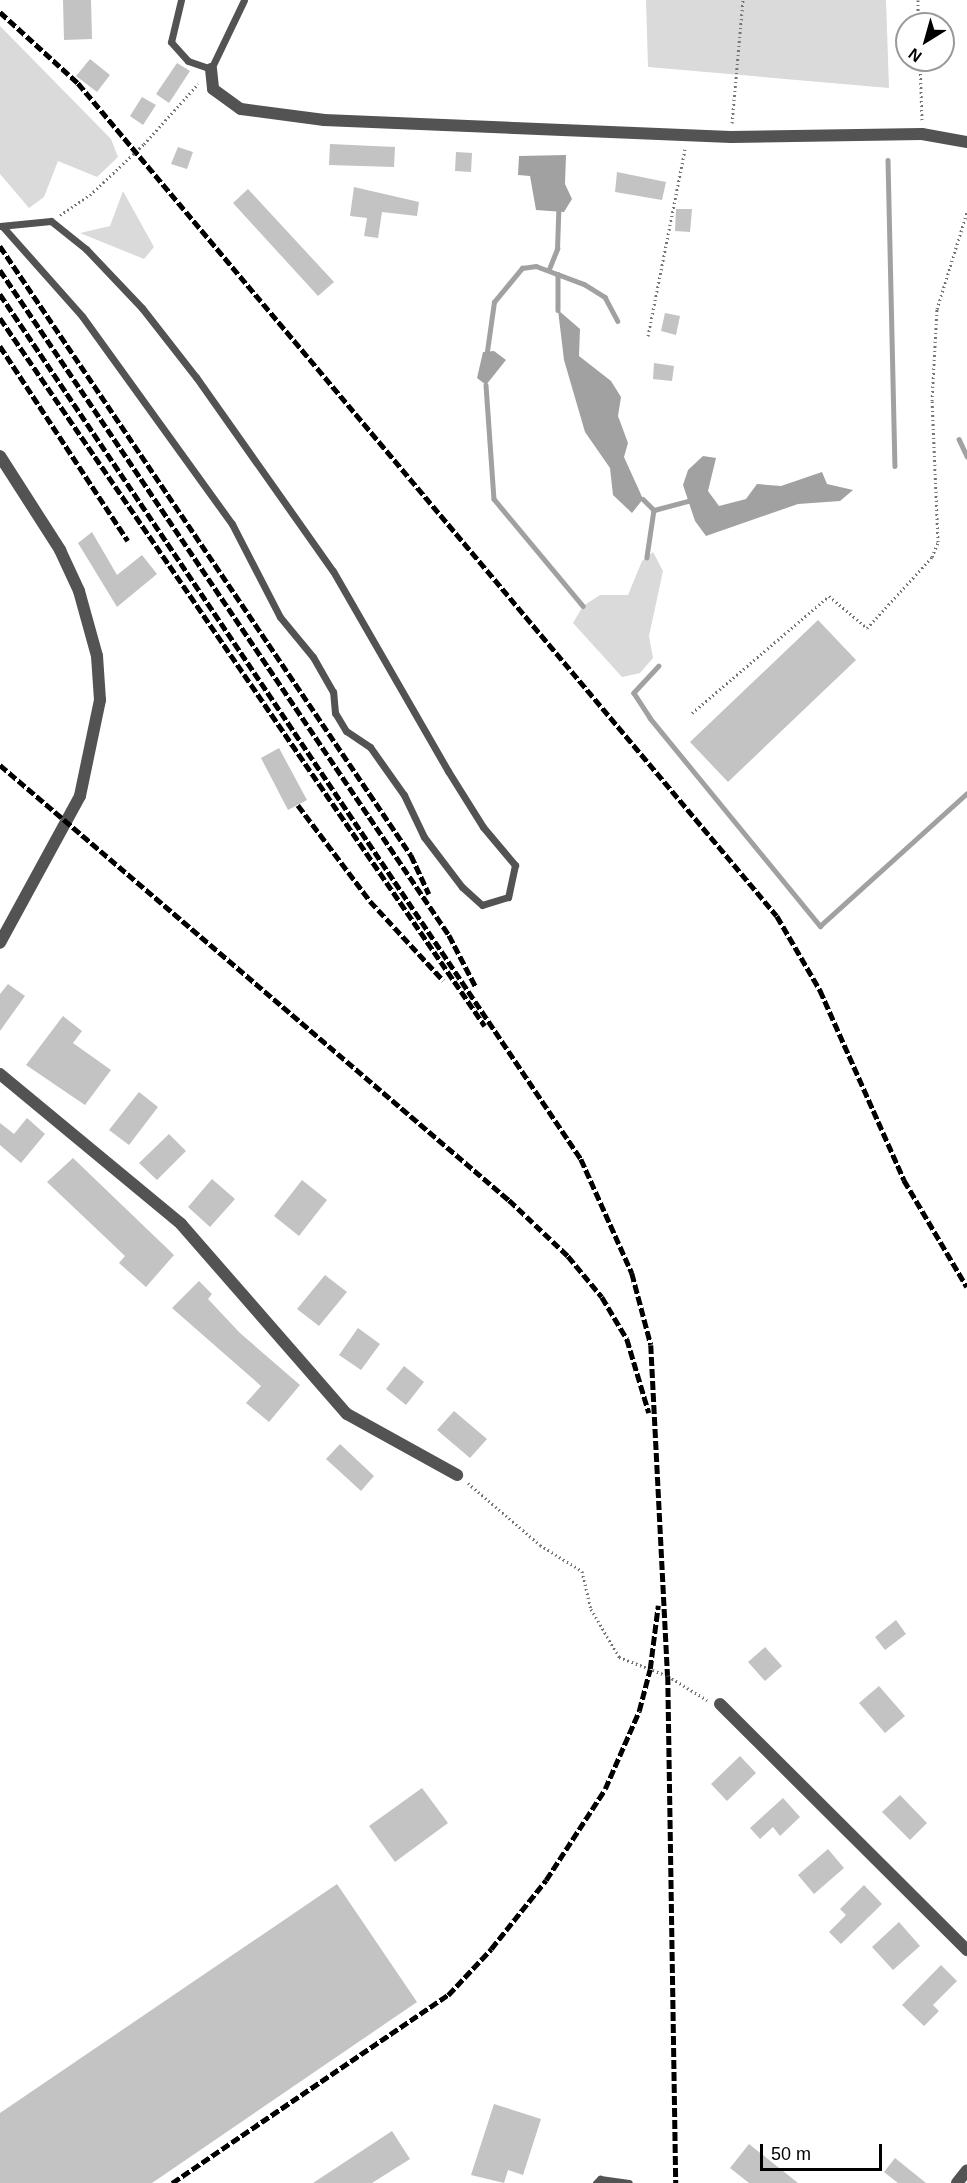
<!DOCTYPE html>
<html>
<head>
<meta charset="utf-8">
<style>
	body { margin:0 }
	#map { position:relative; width:967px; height:2183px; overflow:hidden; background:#fff; font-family:Arial,sans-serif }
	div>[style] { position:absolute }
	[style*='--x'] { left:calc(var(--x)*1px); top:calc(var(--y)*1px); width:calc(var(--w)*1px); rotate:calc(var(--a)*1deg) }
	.green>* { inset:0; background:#dadada }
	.water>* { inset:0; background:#a1a1a1 }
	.stream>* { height:4.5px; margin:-2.25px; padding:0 2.25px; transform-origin:2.25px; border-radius:2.25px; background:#a1a1a1 }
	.building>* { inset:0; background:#c3c3c3 }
	.path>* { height:3px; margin-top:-1.5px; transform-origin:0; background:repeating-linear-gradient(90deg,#757575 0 1.5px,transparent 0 4.5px) }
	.service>* { height:7px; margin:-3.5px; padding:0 3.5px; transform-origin:3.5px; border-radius:3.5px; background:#535353 }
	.minor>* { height:12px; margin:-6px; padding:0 6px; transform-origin:6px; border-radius:6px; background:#535353 }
	.rail>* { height:4.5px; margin-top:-2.25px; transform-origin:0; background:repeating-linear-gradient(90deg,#000 0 9px,transparent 0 12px) }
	span { translate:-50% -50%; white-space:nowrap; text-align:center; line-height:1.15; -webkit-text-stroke:4.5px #fff; paint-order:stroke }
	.north { position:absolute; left:895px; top:12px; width:60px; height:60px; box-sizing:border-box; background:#fff; border:2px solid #999; border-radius:50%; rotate:217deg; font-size:16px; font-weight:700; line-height:24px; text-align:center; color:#000 }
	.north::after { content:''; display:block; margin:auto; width:21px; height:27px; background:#000; clip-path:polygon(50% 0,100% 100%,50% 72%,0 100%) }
	.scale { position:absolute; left:760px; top:2144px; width:122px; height:27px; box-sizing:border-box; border:3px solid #000; border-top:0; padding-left:8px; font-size:18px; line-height:21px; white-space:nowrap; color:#000; -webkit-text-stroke:4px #fff; paint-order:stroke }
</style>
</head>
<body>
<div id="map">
	<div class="green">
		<i style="clip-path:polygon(646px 0,886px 0,889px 88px,648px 67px)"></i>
		<i style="clip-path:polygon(0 26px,111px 139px,118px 157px,97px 177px,58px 161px,44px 197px,29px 208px,0 174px)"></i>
		<i style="clip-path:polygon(123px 191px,154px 247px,144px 259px,80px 233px,110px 226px)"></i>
		<i style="clip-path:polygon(653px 552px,663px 571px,649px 636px,653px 658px,640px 673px,622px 677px,573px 623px,583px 606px,600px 595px,628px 595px,642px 561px)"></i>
	</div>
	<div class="water">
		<i style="clip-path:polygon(566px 155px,565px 184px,572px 199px,564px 212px,536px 210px,530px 176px,518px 175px,519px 156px)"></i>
		<i style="clip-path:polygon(558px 310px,580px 329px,579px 356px,611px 381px,621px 397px,618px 416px,628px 443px,624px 457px,643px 499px,632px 513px,613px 495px,610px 468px,585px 432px,564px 360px)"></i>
		<i style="clip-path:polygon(494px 351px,506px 360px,486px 385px,477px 378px,483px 352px)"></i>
		<i style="clip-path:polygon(703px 456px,716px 458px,708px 491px,719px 506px,746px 499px,757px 484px,781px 486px,822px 472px,827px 484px,853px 490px,840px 501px,798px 504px,706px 536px,695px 521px,683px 485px,688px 470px)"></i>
	</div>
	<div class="stream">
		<i style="--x:888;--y:160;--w:306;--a:88.7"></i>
		<i style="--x:549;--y:269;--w:22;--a:-68"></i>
		<i style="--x:557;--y:249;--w:37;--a:-88"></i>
		<i style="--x:558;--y:274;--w:36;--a:90"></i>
		<i style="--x:487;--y:351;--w:49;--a:-81.9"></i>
		<i style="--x:494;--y:302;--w:44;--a:-50.5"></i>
		<i style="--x:522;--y:268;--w:14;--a:-8"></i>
		<i style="--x:536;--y:266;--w:51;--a:20.6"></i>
		<i style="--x:584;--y:284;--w:25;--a:32"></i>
		<i style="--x:605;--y:297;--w:27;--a:62"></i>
		<i style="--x:486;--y:385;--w:114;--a:86"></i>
		<i style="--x:494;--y:499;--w:139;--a:50.2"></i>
		<i style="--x:959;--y:439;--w:19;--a:65"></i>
		<i style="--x:643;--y:499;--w:16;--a:45"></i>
		<i style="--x:654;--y:510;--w:48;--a:98.5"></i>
		<i style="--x:654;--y:510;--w:35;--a:-15"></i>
		<i style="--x:659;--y:666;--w:37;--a:133"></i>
		<i style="--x:634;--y:693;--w:30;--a:57"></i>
		<i style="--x:650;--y:718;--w:269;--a:50.7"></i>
		<i style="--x:820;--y:926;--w:198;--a:-42.1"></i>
	</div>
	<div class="building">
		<i style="clip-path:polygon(63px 0,91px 0,92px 39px,64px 40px)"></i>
		<i style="clip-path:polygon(90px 59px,110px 75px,97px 92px,76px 76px)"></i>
		<i style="clip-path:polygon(177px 63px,190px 71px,169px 103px,156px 94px)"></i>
		<i style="clip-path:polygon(142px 97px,156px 105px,143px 125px,130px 116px)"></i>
		<i style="clip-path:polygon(330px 144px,395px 147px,394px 167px,329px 165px)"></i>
		<i style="clip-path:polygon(178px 147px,193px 152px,187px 169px,171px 164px)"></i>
		<i style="clip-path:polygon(456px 152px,472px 153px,471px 172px,455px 171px)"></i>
		<i style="clip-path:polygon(617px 172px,666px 182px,662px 200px,615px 192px)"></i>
		<i style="clip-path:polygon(354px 187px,419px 202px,417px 216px,382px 212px,378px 238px,364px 236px,367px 218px,350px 216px)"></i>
		<i style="clip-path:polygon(248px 189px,334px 282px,318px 296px,233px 203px)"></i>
		<i style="clip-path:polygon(676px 209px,692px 209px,690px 232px,675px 231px)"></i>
		<i style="clip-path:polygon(665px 313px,680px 316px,676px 335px,661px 331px)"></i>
		<i style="clip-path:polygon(654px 363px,674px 366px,672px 381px,653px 379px)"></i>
		<i style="clip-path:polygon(92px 532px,117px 575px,142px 555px,157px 574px,117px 607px,78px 543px)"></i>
		<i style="clip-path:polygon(818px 620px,856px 660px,728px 782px,690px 742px)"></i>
		<i style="clip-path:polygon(279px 748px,307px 800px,288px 810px,261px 758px)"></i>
		<i style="clip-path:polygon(8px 984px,25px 996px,0 1031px,0 994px)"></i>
		<i style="clip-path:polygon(63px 1016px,82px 1031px,73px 1043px,111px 1070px,85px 1105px,26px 1065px)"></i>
		<i style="clip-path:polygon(139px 1092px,158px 1107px,129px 1145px,109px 1130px)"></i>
		<i style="clip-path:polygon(27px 1118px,45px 1134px,21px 1163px,0 1145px,0 1123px,14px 1134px)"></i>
		<i style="clip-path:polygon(169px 1134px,186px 1151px,157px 1180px,139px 1163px)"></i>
		<i style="clip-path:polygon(73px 1158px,174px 1255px,146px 1287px,119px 1263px,125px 1256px,47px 1182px)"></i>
		<i style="clip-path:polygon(212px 1179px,235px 1199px,210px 1227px,188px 1207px)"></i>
		<i style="clip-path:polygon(302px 1180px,327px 1200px,299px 1236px,274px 1216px)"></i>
		<i style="clip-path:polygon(325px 1275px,347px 1292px,319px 1326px,297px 1309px)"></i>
		<i style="clip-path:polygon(199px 1281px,212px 1294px,208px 1299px,240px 1333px,300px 1385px,269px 1422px,246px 1403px,261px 1386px,172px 1308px)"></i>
		<i style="clip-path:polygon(358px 1328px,380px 1344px,361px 1370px,339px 1355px)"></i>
		<i style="clip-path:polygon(404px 1366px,424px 1382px,406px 1405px,386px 1389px)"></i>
		<i style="clip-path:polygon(454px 1411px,487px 1439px,470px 1458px,437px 1430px)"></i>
		<i style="clip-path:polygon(340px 1444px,374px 1476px,361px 1491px,326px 1459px)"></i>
		<i style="clip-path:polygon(896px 1620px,906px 1634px,885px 1650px,875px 1637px)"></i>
		<i style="clip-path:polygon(765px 1647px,782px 1666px,765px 1681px,748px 1662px)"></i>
		<i style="clip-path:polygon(879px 1686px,905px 1716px,885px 1733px,859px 1703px)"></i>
		<i style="clip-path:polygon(740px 1756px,756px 1773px,727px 1801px,711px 1784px)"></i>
		<i style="clip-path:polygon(422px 1788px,448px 1823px,395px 1862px,369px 1826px)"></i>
		<i style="clip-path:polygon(900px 1795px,927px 1823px,910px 1840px,882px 1812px)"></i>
		<i style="clip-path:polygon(783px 1798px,800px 1817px,780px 1836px,773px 1827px,760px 1839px,750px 1828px)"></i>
		<i style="clip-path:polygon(828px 1849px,844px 1868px,814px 1894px,798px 1875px)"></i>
		<i style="clip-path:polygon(337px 1884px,417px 2002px,152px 2183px,0 2183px,0 2113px)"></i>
		<i style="clip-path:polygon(864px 1885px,882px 1904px,841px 1944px,829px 1932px,846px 1915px,840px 1909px)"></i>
		<i style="clip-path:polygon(899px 1922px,920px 1946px,893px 1970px,872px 1947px)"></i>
		<i style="clip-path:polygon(941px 1965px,957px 1981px,933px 2005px,939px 2011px,924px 2026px,902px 2005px)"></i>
		<i style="clip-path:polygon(494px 2104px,541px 2119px,523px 2175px,508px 2170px,504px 2183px,471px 2175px)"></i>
		<i style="clip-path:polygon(392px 2131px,410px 2159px,372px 2183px,313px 2183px)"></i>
		<i style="clip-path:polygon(749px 2144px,798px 2183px,749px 2183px,730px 2168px)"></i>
		<i style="clip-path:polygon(895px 2158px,926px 2183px,898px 2183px,884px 2172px)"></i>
	</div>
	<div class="path">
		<i style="--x:918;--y:0;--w:24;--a:90"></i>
		<i style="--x:920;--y:60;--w:60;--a:88.1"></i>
		<i style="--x:732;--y:123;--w:123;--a:-84.9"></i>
		<i style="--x:60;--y:215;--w:36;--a:-34"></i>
		<i style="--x:90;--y:195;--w:74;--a:-43.4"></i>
		<i style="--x:144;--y:144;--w:81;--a:-48"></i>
		<i style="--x:648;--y:336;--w:191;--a:-78.8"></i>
		<i style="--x:692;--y:713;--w:180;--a:-40.5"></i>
		<i style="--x:829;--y:596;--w:50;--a:40.1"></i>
		<i style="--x:867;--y:628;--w:96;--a:-47.5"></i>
		<i style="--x:932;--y:557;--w:16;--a:-68"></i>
		<i style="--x:938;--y:542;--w:141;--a:-92.4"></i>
		<i style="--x:932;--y:401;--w:92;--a:-86.9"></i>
		<i style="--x:937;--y:309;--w:102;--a:-72.8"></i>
		<i style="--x:468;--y:1483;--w:95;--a:40.7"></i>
		<i style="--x:540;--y:1545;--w:49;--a:31.8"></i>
		<i style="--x:582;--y:1571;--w:39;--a:77"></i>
		<i style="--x:591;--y:1609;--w:56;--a:59.7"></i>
		<i style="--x:619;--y:1657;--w:53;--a:21.2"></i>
		<i style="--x:668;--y:1676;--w:46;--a:31.6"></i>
	</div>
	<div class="service">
		<i style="--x:181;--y:0;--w:43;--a:103.4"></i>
		<i style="--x:171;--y:42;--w:25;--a:48"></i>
		<i style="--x:188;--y:61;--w:24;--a:19"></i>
		<i style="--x:211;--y:69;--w:76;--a:-64.4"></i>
		<i style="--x:0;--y:226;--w:51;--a:-5.6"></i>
		<i style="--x:51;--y:221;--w:45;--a:38.7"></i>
		<i style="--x:86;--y:249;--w:81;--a:46.5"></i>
		<i style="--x:142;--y:308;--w:88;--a:52"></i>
		<i style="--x:196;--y:377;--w:237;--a:54.8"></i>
		<i style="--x:333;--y:571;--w:231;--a:60.1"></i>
		<i style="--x:448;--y:771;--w:66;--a:58"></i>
		<i style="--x:483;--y:827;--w:50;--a:49.9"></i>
		<i style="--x:515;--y:865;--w:33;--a:102"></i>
		<i style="--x:508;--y:897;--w:27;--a:163"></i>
		<i style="--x:482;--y:905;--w:27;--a:-138"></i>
		<i style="--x:462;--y:887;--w:63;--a:-127.2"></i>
		<i style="--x:424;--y:837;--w:47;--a:-115.5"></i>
		<i style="--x:404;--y:795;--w:59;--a:-125.3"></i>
		<i style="--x:370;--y:747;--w:29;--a:-146"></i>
		<i style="--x:346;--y:731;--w:21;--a:-121"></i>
		<i style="--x:335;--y:713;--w:21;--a:-95"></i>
		<i style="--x:333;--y:692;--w:40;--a:-119.7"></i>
		<i style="--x:313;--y:657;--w:52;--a:-129.5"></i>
		<i style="--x:280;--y:617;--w:105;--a:-117.3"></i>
		<i style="--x:232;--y:524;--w:256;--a:-125.8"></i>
		<i style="--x:82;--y:316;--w:120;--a:-131.6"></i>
		<i style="--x:596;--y:2183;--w:6;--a:-45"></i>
		<i style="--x:600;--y:2179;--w:29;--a:8"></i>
	</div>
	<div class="minor">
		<i style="--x:211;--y:69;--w:20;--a:84"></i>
		<i style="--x:213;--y:89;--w:34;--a:36"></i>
		<i style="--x:241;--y:109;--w:84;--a:7.5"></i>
		<i style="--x:324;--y:120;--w:407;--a:2.4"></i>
		<i style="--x:731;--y:137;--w:191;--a:-0.9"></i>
		<i style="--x:922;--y:134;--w:46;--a:10.1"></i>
		<i style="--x:0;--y:456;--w:112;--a:57.4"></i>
		<i style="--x:60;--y:550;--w:45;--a:65.1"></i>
		<i style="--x:79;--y:591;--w:67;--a:74.5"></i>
		<i style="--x:97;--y:656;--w:44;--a:86.1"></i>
		<i style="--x:100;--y:700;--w:98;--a:101.8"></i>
		<i style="--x:80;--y:796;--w:167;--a:118.6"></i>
		<i style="--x:0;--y:1074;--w:235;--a:39.6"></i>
		<i style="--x:181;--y:1224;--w:252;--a:48.9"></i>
		<i style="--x:347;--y:1414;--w:126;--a:29"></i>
		<i style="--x:720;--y:1704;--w:349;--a:44.9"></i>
		<i style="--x:957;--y:2183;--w:16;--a:-52"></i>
	</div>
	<div class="rail">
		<i style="--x:0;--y:12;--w:105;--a:42.3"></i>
		<i style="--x:78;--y:83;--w:1087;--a:50"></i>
		<i style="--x:777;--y:916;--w:86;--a:59.8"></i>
		<i style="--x:820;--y:990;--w:208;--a:66.1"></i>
		<i style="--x:904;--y:1180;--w:124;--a:59.5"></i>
		<i style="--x:0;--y:246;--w:735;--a:55.99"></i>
		<i style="--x:411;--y:855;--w:43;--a:65.2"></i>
		<i style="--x:0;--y:270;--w:802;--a:55.97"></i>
		<i style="--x:449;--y:935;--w:59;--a:62.6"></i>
		<i style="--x:0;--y:294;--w:1042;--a:56.11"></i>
		<i style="--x:581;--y:1159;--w:125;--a:65.9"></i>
		<i style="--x:632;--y:1273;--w:74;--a:75.2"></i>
		<i style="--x:651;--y:1345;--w:331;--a:87.1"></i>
		<i style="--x:668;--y:1676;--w:507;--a:89.1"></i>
		<i style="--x:0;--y:318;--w:858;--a:55.59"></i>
		<i style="--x:0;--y:346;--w:233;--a:56.7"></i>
		<i style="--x:0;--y:765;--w:670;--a:40.52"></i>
		<i style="--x:509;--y:1200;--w:81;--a:43.5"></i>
		<i style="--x:568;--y:1256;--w:53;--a:50.3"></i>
		<i style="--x:602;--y:1297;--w:49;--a:59.2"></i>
		<i style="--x:627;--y:1339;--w:77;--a:73.4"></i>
		<i style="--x:298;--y:805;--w:120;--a:53.1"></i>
		<i style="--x:370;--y:901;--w:108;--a:47.3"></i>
		<i style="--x:172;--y:2183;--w:334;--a:-34.3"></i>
		<i style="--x:448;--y:1995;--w:63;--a:-46.9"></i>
		<i style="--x:491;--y:1949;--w:88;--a:-51.4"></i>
		<i style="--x:546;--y:1880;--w:108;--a:-57"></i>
		<i style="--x:605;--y:1789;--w:85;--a:-66.4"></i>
		<i style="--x:639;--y:1711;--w:43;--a:-75.3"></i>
		<i style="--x:650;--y:1669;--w:64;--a:-82.8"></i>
	</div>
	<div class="north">N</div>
	<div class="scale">50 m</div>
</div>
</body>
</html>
